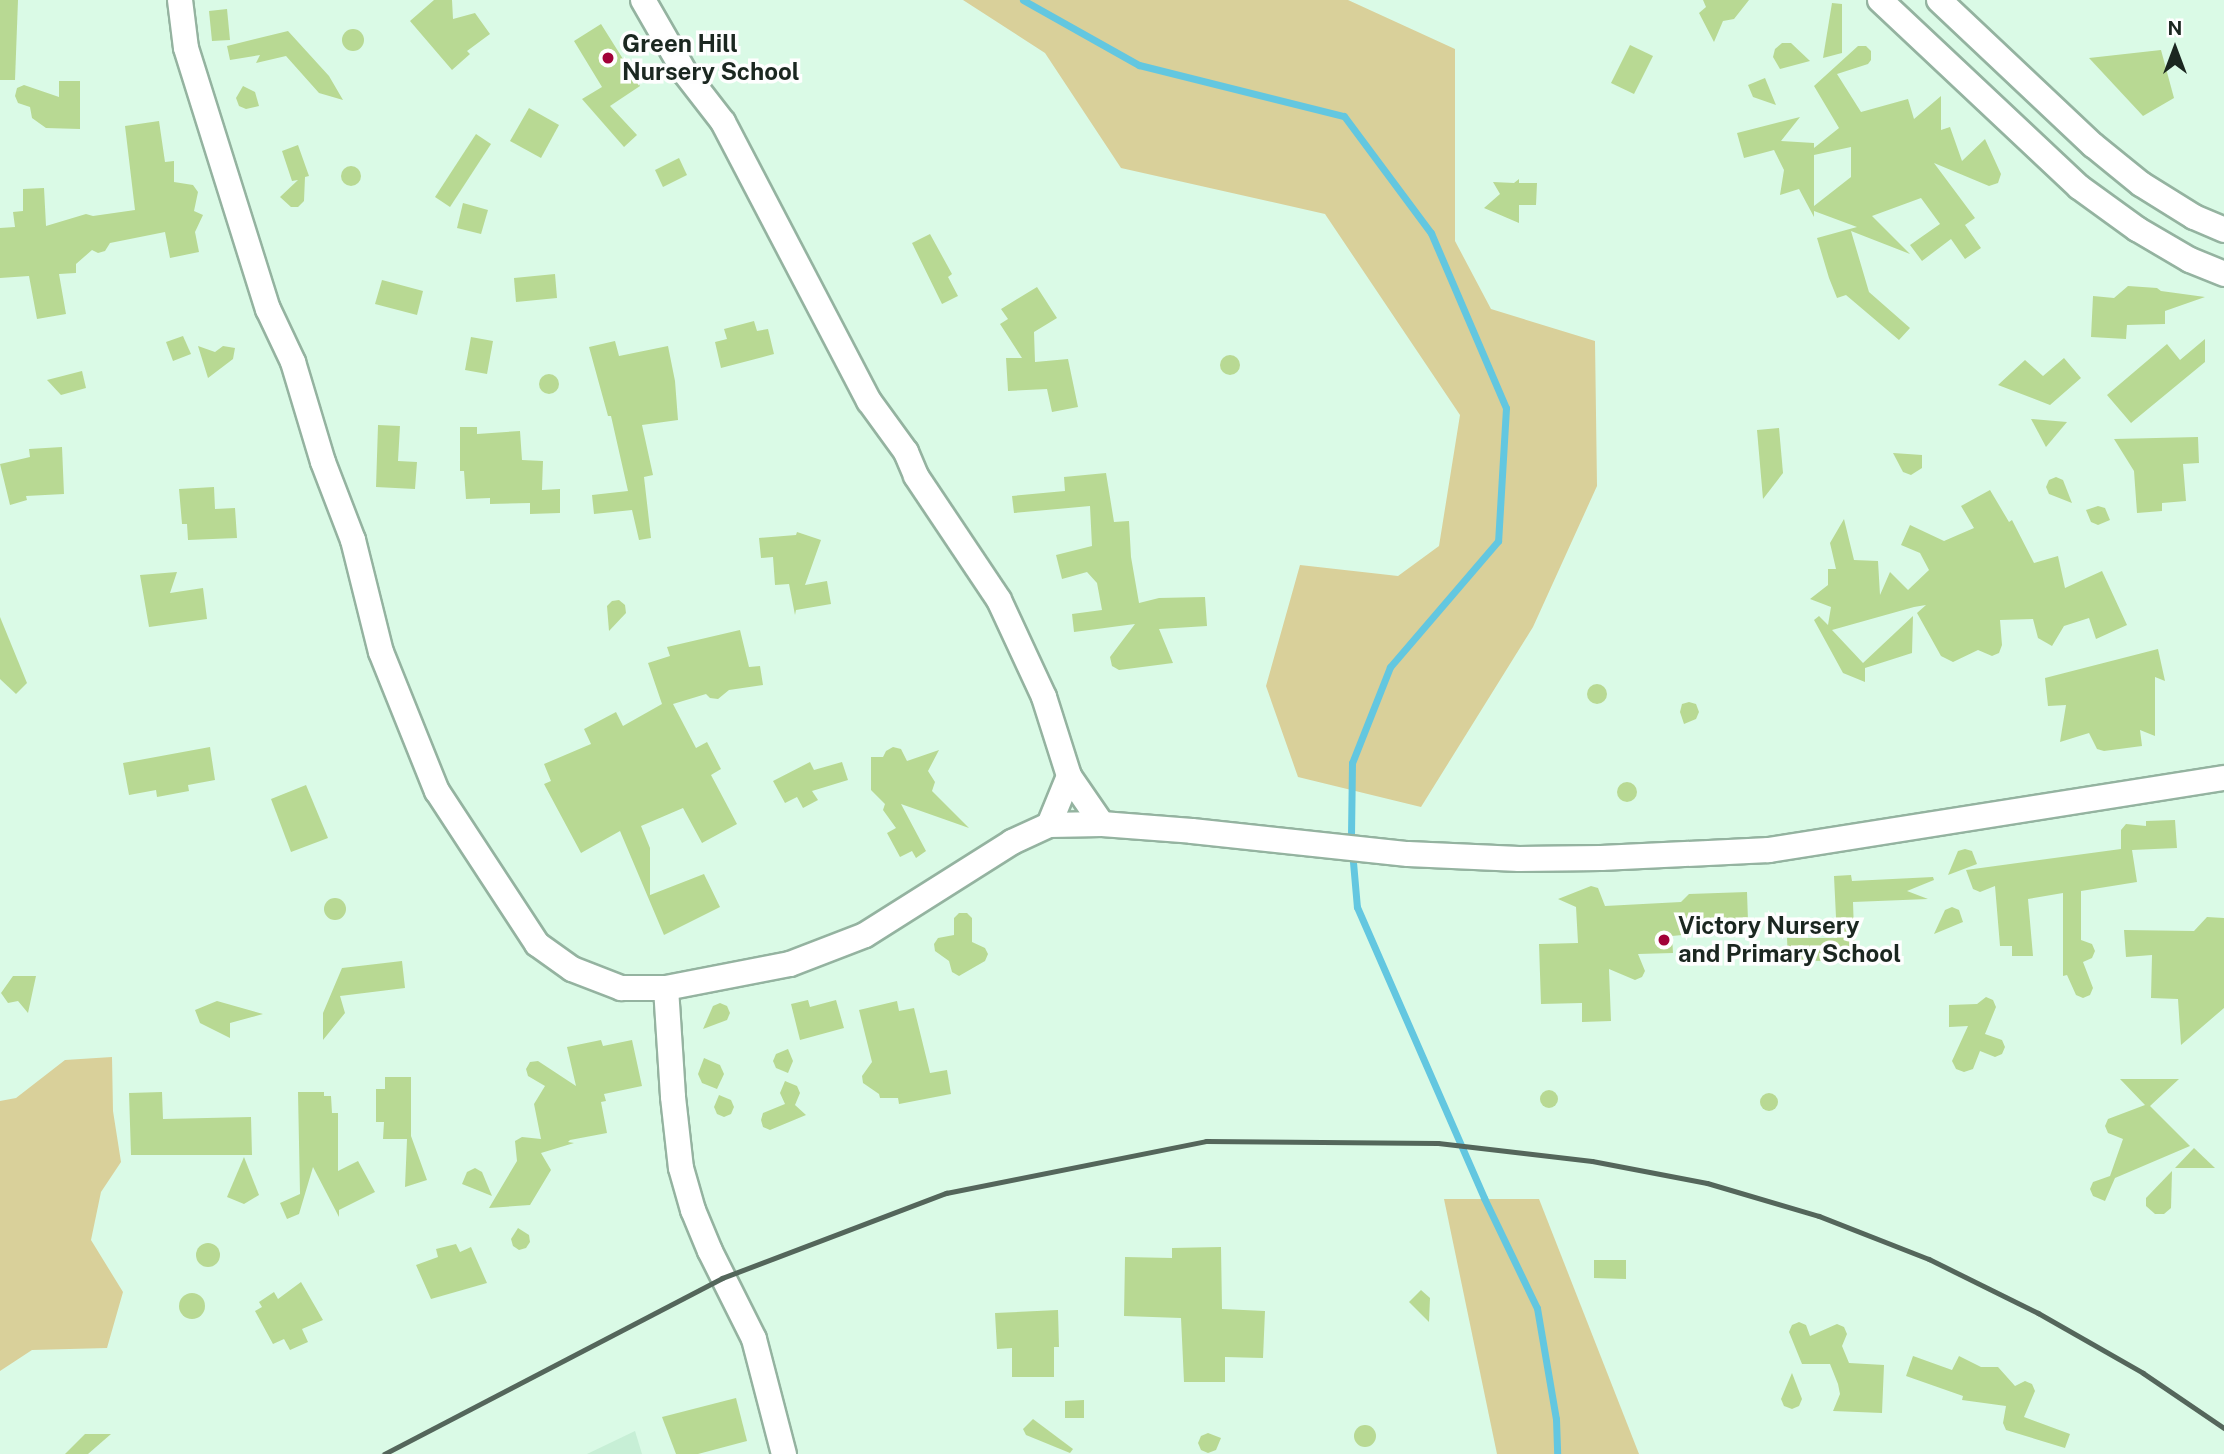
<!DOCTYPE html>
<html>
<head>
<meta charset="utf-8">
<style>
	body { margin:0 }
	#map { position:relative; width:2224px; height:1454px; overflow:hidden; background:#dafae6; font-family:"Public Sans",sans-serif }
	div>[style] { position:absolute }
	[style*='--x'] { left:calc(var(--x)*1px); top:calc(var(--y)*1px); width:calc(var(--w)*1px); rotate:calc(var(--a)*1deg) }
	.built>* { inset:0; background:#c7efd6 }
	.green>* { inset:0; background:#d9d09a }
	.stream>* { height:7px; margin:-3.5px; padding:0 3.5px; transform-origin:3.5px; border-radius:3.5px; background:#63c7e0 }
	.building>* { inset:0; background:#b8d993 }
	.round { border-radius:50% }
	.roads { filter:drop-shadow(2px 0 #94b3a0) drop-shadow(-2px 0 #94b3a0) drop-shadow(0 2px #94b3a0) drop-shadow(0 -2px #94b3a0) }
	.minor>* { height:24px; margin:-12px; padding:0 12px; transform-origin:12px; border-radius:12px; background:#fff }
	.rail>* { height:5px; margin:-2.5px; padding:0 2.5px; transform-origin:2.5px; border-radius:2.5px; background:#54665b }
	.dots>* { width:19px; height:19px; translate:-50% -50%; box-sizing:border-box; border:4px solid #fefefe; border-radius:50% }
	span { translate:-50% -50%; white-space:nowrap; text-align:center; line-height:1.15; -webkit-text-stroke:7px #fefefe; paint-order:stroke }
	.poi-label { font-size:24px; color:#1b2720; font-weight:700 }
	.left { translate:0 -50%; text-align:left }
	.north { position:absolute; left:2140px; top:14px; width:70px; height:70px; -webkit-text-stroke:5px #fefefe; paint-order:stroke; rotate:0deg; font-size:19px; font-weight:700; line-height:28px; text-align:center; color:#1b2720 }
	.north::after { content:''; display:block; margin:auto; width:24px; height:32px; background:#1b2720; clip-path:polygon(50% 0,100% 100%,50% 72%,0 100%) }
</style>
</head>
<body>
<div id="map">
	<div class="built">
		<i style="clip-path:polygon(635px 1431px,642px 1454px,587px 1454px)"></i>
	</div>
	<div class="green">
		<i style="clip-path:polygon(963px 0,1348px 0,1455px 49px,1455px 241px,1491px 309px,1595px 341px,1597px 486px,1533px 627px,1421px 807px,1298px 777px,1266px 686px,1300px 565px,1398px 576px,1439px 546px,1460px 415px,1325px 214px,1121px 168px,1045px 53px)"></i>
		<i style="clip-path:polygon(112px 1057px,113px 1111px,121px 1162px,101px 1192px,91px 1240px,123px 1292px,107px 1348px,32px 1350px,0 1371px,0 1101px,16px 1098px,65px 1060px)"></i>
		<i style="clip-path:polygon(1444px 1199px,1539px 1199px,1639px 1454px,1497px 1454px)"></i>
	</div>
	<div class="stream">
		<i style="--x:1023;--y:0;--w:133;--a:29.3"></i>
		<i style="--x:1139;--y:65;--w:211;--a:14"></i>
		<i style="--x:1344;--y:116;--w:146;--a:53.4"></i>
		<i style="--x:1431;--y:233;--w:190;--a:66.8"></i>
		<i style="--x:1506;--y:408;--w:133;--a:93.4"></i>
		<i style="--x:1498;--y:541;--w:166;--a:130.6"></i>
		<i style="--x:1390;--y:667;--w:103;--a:111.6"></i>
		<i style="--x:1352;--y:763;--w:76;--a:90.8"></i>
		<i style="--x:1351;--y:839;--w:68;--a:85"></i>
		<i style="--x:1357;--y:907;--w:318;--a:66.4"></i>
		<i style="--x:1484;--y:1198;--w:122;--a:64.3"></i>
		<i style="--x:1537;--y:1308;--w:113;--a:80.3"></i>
		<i style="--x:1556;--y:1419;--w:35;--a:88"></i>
	</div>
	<div class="building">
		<i style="clip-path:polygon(0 0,18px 0,15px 80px,0 80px)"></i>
		<i style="clip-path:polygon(434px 0,452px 0,453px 19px,475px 13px,490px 34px,467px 51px,470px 54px,452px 70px,410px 21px)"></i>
		<i style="clip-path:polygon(1703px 0,1749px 0,1734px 19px,1723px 21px,1714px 42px,1699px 13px,1706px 7px)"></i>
		<i style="clip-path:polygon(1832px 3px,1842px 4px,1842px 53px,1823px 58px)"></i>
		<i style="clip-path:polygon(227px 9px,230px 40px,212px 41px,209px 11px)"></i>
		<i style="clip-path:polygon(601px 24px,640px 86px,610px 106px,637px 135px,624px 147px,582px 99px,602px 87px,574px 41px)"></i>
		<i class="round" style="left:342px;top:29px;width:22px;height:22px"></i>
		<i style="clip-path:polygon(288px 31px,329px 76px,343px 100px,319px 93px,286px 56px,256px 63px,260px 55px,230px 60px,227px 46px)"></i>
		<i style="clip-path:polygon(1782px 43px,1791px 43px,1810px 61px,1780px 69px,1773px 57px,1775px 49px)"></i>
		<i style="clip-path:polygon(1630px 45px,1653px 56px,1634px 94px,1611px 83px)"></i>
		<i style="clip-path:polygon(evenodd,1858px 46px,1866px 46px,1871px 51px,1871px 60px,1868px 64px,1837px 74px,1861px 112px,1908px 99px,1914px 119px,1941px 96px,1941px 130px,1950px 127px,1962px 161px,1985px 139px,2001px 174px,1998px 183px,1989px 186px,1934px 163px,1975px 218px,1965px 225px,1981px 248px,1965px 259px,1951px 239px,1922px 261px,1910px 245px,1940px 224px,1921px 198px,1872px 216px,1910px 254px,1851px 231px,1869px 292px,1910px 328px,1899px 340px,1846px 295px,1837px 298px,1829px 278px,1817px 238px,1857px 227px,1814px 211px,1814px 217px,1799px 189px,1780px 195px,1784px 170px,1774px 150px,1744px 158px,1737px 133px,1800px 117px,1781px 141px,1814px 143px,1814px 148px,1839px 128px,1814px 86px,1858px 46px,1851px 147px,1851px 177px,1814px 206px,1814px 155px,1851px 147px)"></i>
		<i style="clip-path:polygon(2161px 50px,2174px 98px,2143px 116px,2089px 58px)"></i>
		<i style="clip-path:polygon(1765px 78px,1776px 105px,1753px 97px,1748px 85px)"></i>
		<i style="clip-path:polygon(59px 81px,80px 81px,80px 129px,46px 128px,32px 118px,30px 107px,18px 103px,15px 96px,17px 88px,24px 85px,59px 97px)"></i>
		<i style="clip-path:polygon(243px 86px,255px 92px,259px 106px,246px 109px,239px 106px,236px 98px)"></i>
		<i style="clip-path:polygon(529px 108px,559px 125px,541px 158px,510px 141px)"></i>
		<i style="clip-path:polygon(159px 121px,165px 162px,174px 161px,174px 182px,193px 185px,198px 192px,194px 211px,203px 215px,195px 232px,199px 252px,170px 258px,165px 232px,110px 243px,105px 251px,98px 253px,92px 250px,76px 264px,76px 273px,59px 274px,66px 314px,37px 319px,29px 276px,0 278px,0 228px,15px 227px,13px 212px,23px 211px,23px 189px,44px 188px,46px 226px,86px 214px,93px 216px,135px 210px,125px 126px)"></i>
		<i style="clip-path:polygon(476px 134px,491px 144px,450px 207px,435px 197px)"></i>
		<i style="clip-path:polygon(298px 145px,309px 176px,305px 177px,304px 201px,298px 207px,291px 207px,280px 197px,298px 180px,292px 181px,282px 151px)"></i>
		<i style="clip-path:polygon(679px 158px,687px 175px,663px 187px,655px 170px)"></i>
		<i class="round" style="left:341px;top:166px;width:20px;height:20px"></i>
		<i style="clip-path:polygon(1519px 179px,1519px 183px,1537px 183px,1536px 205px,1519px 205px,1519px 223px,1484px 208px,1500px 194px,1493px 182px,1514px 183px)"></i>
		<i style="clip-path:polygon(463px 203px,488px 210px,481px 234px,457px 228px)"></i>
		<i style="clip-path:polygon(930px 234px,952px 274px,948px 277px,958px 296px,942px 304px,912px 243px)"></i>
		<i style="clip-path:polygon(555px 274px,557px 298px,516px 302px,514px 278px)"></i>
		<i style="clip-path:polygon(382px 280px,423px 291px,417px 315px,375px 304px)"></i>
		<i style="clip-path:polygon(2128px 286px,2157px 288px,2161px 291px,2205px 297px,2165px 311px,2165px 324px,2127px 325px,2126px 339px,2091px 337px,2093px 296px,2114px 298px)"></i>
		<i style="clip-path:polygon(1037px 287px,1057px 318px,1034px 332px,1035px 362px,1068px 359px,1078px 407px,1052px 412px,1047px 389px,1008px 391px,1006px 358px,1022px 358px,1000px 324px,1008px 319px,1001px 309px)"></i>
		<i style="clip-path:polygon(754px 321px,757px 331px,768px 329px,774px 354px,721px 368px,715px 342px,727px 339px,724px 329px)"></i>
		<i style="clip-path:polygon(183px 336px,191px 354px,173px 361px,166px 342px)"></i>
		<i style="clip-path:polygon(471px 337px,493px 341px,487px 374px,465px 370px)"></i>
		<i style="clip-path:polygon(2205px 339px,2205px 362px,2131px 423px,2107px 395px,2167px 344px,2180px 360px)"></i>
		<i style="clip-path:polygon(615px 341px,619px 356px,668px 346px,675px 381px,678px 420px,642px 425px,653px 475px,644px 477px,651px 538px,639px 540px,632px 510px,594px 514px,592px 495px,628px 491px,611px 416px,608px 416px,589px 347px)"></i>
		<i style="clip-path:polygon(198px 346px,215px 352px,223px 346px,235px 348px,233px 359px,208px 378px)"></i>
		<i class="round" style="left:1220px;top:355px;width:20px;height:20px"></i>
		<i style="clip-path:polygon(2064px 358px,2081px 378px,2050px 405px,1998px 385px,2025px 360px,2043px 376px)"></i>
		<i style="clip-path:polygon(82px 371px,86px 388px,61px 395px,47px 380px)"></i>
		<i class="round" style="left:539px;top:374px;width:20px;height:20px"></i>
		<i style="clip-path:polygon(2031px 419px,2067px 422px,2046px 447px)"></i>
		<i style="clip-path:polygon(378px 425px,400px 426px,398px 461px,417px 462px,415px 489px,376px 487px)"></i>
		<i style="clip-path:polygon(460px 427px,477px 427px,477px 434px,520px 431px,522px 460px,543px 461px,542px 490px,560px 489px,560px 513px,530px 514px,530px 503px,490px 504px,490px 498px,466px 499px,464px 471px,460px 471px)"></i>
		<i style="clip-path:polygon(1779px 428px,1783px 473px,1763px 499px,1757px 430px)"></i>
		<i style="clip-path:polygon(2198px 437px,2199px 463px,2183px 464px,2186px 501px,2162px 503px,2162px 511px,2137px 513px,2134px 471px,2114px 439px)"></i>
		<i style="clip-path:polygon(62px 447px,64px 494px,26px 496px,27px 500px,10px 505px,0 464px,30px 457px,29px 449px)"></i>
		<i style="clip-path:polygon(1893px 453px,1922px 455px,1922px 468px,1911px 475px,1903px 472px)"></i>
		<i style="clip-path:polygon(1106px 473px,1114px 522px,1129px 521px,1131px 557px,1139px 603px,1159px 598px,1205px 597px,1207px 626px,1159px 629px,1173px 663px,1119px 670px,1112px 666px,1110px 657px,1135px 624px,1074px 632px,1072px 614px,1102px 610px,1097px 583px,1087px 572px,1062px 579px,1056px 555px,1092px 546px,1090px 506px,1014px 513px,1012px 496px,1065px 491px,1064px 477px)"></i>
		<i style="clip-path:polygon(2056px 477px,2063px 480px,2072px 503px,2049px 494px,2046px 487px,2049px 480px)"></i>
		<i style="clip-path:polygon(214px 487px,215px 509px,235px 508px,237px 538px,188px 540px,187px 524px,182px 524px,179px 489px)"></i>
		<i style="clip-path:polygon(1990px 490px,2009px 522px,2012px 520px,2034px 563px,2058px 556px,2065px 588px,2102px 571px,2127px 625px,2096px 639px,2089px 618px,2064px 626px,2052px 646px,2038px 638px,2033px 619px,2000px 620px,2002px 645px,1999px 653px,1992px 656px,1978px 650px,1953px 662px,1941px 656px,1917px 613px,1926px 605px,1914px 607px,1832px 630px,1863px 663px,1913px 616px,1912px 653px,1865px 668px,1865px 682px,1843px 673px,1814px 620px,1819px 616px,1828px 625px,1831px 607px,1810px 599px,1828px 585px,1828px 569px,1836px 569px,1830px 543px,1844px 519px,1854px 560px,1878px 561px,1880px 595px,1890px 572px,1908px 590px,1929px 570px,1920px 553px,1901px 545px,1910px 525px,1944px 541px,1974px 528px,1961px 506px)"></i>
		<i style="clip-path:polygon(2098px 506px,2105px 508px,2110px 520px,2098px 525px,2091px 522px,2086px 510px)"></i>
		<i style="clip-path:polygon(797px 532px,821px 540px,805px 585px,827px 581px,831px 604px,796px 610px,795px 615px,789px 584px,775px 585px,773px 557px,761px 558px,759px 538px,796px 535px)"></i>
		<i style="clip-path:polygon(177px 572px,170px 593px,203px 588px,207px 619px,149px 627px,140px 575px)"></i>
		<i style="clip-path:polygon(619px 600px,625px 605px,626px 613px,609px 631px,607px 606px,612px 601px)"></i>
		<i style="clip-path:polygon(0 617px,27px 683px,16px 694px,0 679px)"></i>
		<i style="clip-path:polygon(740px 630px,749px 667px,760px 666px,763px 685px,729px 690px,718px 699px,710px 698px,706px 694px,673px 704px,696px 748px,707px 742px,721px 769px,711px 775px,737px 824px,702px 843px,683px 808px,641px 826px,650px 848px,650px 895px,704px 874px,720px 907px,664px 935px,620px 831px,581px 853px,544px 784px,551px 781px,544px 764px,591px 744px,584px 729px,616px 712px,623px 726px,662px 704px,648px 663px,670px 656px,667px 647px)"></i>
		<i style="clip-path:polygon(2158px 649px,2165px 681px,2155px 677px,2155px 736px,2140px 730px,2142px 746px,2104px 751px,2097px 749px,2089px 733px,2060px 742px,2066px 705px,2048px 706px,2045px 678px)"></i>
		<i class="round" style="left:1587px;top:684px;width:20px;height:20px"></i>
		<i style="clip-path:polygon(1689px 702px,1696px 704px,1699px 712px,1696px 719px,1684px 724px,1680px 712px,1682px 704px)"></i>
		<i style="clip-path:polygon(210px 747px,215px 780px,188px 785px,189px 791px,157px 797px,156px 790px,129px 795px,123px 763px)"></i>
		<i style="clip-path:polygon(893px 747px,901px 749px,907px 761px,939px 750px,928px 771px,935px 782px,932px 791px,969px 828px,901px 804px,926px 851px,916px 858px,912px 851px,900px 857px,887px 833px,896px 828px,883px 810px,885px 804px,871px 790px,871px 757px,883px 757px,886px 751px)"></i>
		<i style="clip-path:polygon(810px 762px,814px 770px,842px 762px,848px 780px,812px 791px,818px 800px,803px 808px,797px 797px,785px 803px,773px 781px)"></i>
		<i class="round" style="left:1617px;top:782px;width:20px;height:20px"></i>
		<i style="clip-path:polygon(306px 785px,328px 838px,291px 852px,271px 799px)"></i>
		<i style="clip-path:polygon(2175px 820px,2177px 848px,2132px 850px,2137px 882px,2081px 891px,2081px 940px,2092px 944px,2095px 951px,2092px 958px,2083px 962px,2093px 988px,2090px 995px,2083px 998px,2076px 995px,2067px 975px,2063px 976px,2063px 893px,2028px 899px,2033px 956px,2012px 956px,2012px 946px,2000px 946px,1995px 886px,1980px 892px,1973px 889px,1966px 870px,2121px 849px,2121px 830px,2126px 824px,2146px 826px,2146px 821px)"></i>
		<i style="clip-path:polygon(1965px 849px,1972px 851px,1977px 864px,1948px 875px,1958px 851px)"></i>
		<i style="clip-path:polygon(1851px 875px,1852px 881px,1933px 877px,1934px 880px,1907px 891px,1928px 899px,1853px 902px,1855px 962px,1788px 960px,1787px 938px,1837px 938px,1834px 876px)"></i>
		<i style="clip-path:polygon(1591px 886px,1598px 888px,1605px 906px,1681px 902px,1689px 894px,1747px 892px,1748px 921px,1681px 923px,1682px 935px,1672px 936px,1673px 953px,1638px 954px,1645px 971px,1642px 977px,1635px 980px,1609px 969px,1611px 1021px,1582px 1022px,1582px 1003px,1541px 1004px,1539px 944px,1578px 943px,1576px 907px,1558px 899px)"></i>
		<i class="round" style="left:324px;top:898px;width:22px;height:22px"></i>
		<i style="clip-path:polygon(1952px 907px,1959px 910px,1963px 922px,1934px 934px,1945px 910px)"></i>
		<i style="clip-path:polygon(959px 913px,967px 913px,972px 918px,972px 942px,985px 948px,988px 954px,985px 961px,959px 976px,952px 972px,949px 961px,935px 951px,934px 944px,938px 938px,954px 935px,954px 918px)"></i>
		<i style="clip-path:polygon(2207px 917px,2224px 918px,2224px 1008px,2181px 1045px,2178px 999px,2151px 998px,2152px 955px,2126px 957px,2124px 930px,2194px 931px)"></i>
		<i style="clip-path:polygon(402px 961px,405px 988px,340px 996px,345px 1013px,323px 1040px,323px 1013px,342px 968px)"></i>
		<i style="clip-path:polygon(13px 976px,36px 976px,28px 1013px,18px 1001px,8px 1003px,1px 993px)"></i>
		<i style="clip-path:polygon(1986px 997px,1993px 1000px,1996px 1007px,1985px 1034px,2002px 1040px,2005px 1047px,2002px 1054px,1995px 1057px,1980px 1051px,1973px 1069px,1964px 1072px,1956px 1069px,1952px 1061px,1968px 1026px,1949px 1027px,1949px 1005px,1977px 1004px)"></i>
		<i style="clip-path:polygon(808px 1000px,810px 1007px,836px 1000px,844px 1028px,800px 1040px,791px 1004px)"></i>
		<i style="clip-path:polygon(217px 1001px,263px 1014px,230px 1023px,230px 1038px,200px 1023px,195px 1010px)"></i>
		<i style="clip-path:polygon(897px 1001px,899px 1011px,914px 1008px,930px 1073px,947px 1070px,951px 1094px,899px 1104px,898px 1098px,880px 1098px,879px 1094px,863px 1083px,862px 1076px,872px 1062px,859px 1010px)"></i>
		<i style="clip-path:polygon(720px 1003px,727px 1006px,730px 1013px,727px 1020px,703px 1029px,713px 1006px)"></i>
		<i style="clip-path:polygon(601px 1040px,603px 1046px,632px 1040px,642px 1086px,604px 1094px,606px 1101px,601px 1102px,607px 1133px,570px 1140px,568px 1142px,574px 1143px,541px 1153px,551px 1170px,530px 1205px,489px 1208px,517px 1161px,515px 1141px,522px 1137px,541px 1139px,534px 1104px,545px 1086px,528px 1076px,526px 1069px,530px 1062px,538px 1061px,576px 1086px,567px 1047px)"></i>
		<i style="clip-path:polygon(788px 1049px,793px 1061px,788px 1073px,776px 1068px,773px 1061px,776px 1054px)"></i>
		<i style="clip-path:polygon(704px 1058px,720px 1065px,724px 1074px,717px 1089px,702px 1083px,698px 1074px)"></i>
		<i style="clip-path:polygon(385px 1077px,411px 1077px,411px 1136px,427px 1180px,405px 1187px,407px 1139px,383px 1139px,384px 1122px,376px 1122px,376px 1089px,385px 1089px)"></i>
		<i style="clip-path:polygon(2120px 1079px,2179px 1079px,2150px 1106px,2190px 1146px,2115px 1178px,2105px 1201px,2093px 1196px,2090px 1189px,2093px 1182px,2110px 1176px,2123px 1139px,2108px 1133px,2105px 1126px,2108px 1119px,2145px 1105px)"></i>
		<i style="clip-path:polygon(785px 1081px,797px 1086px,800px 1093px,795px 1105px,806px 1115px,770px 1130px,763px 1127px,761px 1120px,763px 1113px,785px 1104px,780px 1093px)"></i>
		<i class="round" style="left:1540px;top:1090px;width:18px;height:18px"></i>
		<i style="clip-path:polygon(162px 1092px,163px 1119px,251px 1117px,252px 1155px,131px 1155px,129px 1093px)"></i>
		<i style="clip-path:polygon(298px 1092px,324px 1092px,324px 1096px,331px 1096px,332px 1113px,338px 1113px,338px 1171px,358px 1161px,375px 1192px,339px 1210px,339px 1217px,313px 1167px,299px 1214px,287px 1219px,280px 1203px,300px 1194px)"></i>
		<i class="round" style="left:1760px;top:1093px;width:18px;height:18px"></i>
		<i style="clip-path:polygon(719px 1095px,731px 1100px,734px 1107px,731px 1114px,724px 1117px,717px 1114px,714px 1107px)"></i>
		<i style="clip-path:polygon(2194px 1148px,2215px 1168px,2175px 1168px)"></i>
		<i style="clip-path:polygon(244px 1157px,259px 1195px,244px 1204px,227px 1197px)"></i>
		<i style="clip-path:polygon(475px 1168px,482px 1172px,492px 1196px,462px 1184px,467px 1172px)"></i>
		<i style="clip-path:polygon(2172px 1171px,2171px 1208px,2164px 1214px,2155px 1214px,2146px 1206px,2146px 1198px)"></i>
		<i style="clip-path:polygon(518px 1228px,529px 1235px,530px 1242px,526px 1248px,519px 1250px,513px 1246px,511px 1239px)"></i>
		<i class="round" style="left:196px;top:1243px;width:24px;height:24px"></i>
		<i style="clip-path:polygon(456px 1244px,460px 1252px,471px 1247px,487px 1283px,431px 1299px,416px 1265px,438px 1257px,436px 1249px)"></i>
		<i style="clip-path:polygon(1221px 1247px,1222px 1309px,1265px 1311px,1263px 1358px,1225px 1357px,1225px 1382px,1184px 1382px,1181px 1318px,1124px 1316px,1125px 1257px,1172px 1258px,1172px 1248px)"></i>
		<i style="clip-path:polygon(1594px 1260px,1626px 1260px,1626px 1279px,1594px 1278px)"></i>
		<i style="clip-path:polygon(301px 1282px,323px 1320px,302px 1329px,308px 1342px,290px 1350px,284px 1339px,273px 1344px,255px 1311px,262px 1307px,259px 1302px,274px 1292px,278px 1299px)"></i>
		<i style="clip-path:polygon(1421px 1290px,1430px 1298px,1429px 1322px,1409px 1302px)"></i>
		<i class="round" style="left:179px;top:1293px;width:26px;height:26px"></i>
		<i style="clip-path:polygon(1058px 1310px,1059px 1347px,1054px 1347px,1054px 1377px,1012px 1377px,1012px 1348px,997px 1349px,995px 1313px)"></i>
		<i style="clip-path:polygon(1799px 1322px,1806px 1325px,1810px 1336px,1837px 1324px,1844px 1327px,1847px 1334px,1842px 1346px,1849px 1363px,1884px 1365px,1882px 1413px,1833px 1411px,1840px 1394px,1838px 1384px,1830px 1364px,1802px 1364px,1789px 1332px,1792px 1325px)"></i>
		<i style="clip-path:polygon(1913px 1356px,1952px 1370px,1959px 1356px,1981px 1367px,1998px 1367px,2015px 1386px,2025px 1381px,2032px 1384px,2035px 1391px,2024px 1417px,2070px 1434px,2065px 1448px,2006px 1430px,2003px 1423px,2006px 1406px,1962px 1400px,1963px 1396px,1906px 1376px)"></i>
		<i style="clip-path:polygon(1792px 1373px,1802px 1399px,1799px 1406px,1792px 1409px,1784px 1406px,1781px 1399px)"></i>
		<i style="clip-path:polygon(736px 1398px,747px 1441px,698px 1454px,676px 1454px,662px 1417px)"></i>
		<i style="clip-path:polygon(1084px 1400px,1084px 1418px,1065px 1418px,1065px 1401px)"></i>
		<i style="clip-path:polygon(1033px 1419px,1073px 1449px,1070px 1453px,1026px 1435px,1023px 1429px)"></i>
		<i class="round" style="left:1354px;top:1425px;width:22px;height:22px"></i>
		<i style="clip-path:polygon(1208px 1433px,1221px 1438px,1216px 1450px,1208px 1453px,1201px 1450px,1198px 1443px,1201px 1436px)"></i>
		<i style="clip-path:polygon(85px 1434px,111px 1434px,88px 1454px,65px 1454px)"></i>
	</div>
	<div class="roads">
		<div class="minor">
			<i style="--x:180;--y:0;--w:48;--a:82.9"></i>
			<i style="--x:186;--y:48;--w:274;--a:72.6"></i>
			<i style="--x:268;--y:309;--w:59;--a:64.7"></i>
			<i style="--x:293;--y:362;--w:104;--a:73.3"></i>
			<i style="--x:323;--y:462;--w:84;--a:69"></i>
			<i style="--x:353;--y:540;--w:115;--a:76"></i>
			<i style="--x:381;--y:652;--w:150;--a:68.1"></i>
			<i style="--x:437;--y:791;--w:183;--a:56.8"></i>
			<i style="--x:537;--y:944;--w:43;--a:35.5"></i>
			<i style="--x:572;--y:969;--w:53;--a:21.2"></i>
			<i style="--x:621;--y:988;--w:45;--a:0"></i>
			<i style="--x:666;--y:988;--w:126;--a:-11"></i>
			<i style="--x:790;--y:964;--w:80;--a:-21.1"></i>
			<i style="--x:865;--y:935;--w:174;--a:-32.3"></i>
			<i style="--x:1012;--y:842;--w:41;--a:-24.7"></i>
			<i style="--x:1049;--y:825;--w:53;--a:-1.1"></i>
			<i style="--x:1102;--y:824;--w:90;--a:4.4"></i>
			<i style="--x:1192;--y:831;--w:217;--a:6.1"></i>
			<i style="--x:1408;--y:854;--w:111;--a:2.6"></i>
			<i style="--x:1519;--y:859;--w:82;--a:-0.7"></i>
			<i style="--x:1601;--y:858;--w:168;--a:-2.7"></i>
			<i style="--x:1769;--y:850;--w:461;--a:-9"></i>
			<i style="--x:643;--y:0;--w:84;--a:60.1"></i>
			<i style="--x:685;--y:73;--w:62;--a:52.2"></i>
			<i style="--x:723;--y:122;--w:315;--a:62.4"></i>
			<i style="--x:869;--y:401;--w:63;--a:54"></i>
			<i style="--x:906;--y:452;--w:26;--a:67"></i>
			<i style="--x:916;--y:476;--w:149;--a:56.2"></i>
			<i style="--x:999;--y:600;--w:107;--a:65.1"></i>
			<i style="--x:1044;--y:697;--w:83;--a:72.4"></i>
			<i style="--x:1069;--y:776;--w:58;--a:55.5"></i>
			<i style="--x:1880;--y:0;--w:273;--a:43.2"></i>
			<i style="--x:2079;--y:187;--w:72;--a:35.9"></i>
			<i style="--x:2137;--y:229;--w:61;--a:30.3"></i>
			<i style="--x:2190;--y:260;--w:37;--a:22"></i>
			<i style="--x:1939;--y:0;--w:212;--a:43.3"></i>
			<i style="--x:2093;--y:145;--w:62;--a:39.1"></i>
			<i style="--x:2141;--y:184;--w:62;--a:31.9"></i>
			<i style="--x:2194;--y:217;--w:33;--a:23"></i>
			<i style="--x:1049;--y:825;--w:53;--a:-67.8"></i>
			<i style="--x:666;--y:988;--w:109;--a:86.3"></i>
			<i style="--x:673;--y:1097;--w:71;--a:83.6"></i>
			<i style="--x:681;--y:1168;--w:44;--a:74.1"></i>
			<i style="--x:693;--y:1210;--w:44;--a:67.5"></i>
			<i style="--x:710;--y:1251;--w:98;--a:63.4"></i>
			<i style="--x:754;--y:1339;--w:119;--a:75.4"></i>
		</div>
	</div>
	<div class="rail">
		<i style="--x:384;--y:1454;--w:381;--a:-27.5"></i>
		<i style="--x:722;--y:1278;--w:240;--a:-20.8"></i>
		<i style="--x:946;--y:1193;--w:265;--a:-11.3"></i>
		<i style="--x:1206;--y:1141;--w:232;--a:0.5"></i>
		<i style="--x:1438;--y:1143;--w:155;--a:6.7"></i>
		<i style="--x:1592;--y:1161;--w:117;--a:10.8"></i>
		<i style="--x:1707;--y:1183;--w:117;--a:16.4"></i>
		<i style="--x:1819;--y:1216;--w:118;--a:21.4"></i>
		<i style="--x:1929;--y:1259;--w:122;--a:26.4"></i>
		<i style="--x:2038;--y:1313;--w:121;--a:29.7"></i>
		<i style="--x:2143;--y:1373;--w:98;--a:34.2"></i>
	</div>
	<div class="dots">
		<i style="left:608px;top:58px;background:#a10138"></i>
		<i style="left:1664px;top:940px;background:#a10138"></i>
	</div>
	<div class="poi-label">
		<span class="left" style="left:622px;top:58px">Green Hill<br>Nursery School</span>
		<span class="left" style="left:1678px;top:940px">Victory Nursery<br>and Primary School</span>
	</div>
	<div class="north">N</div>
</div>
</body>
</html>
